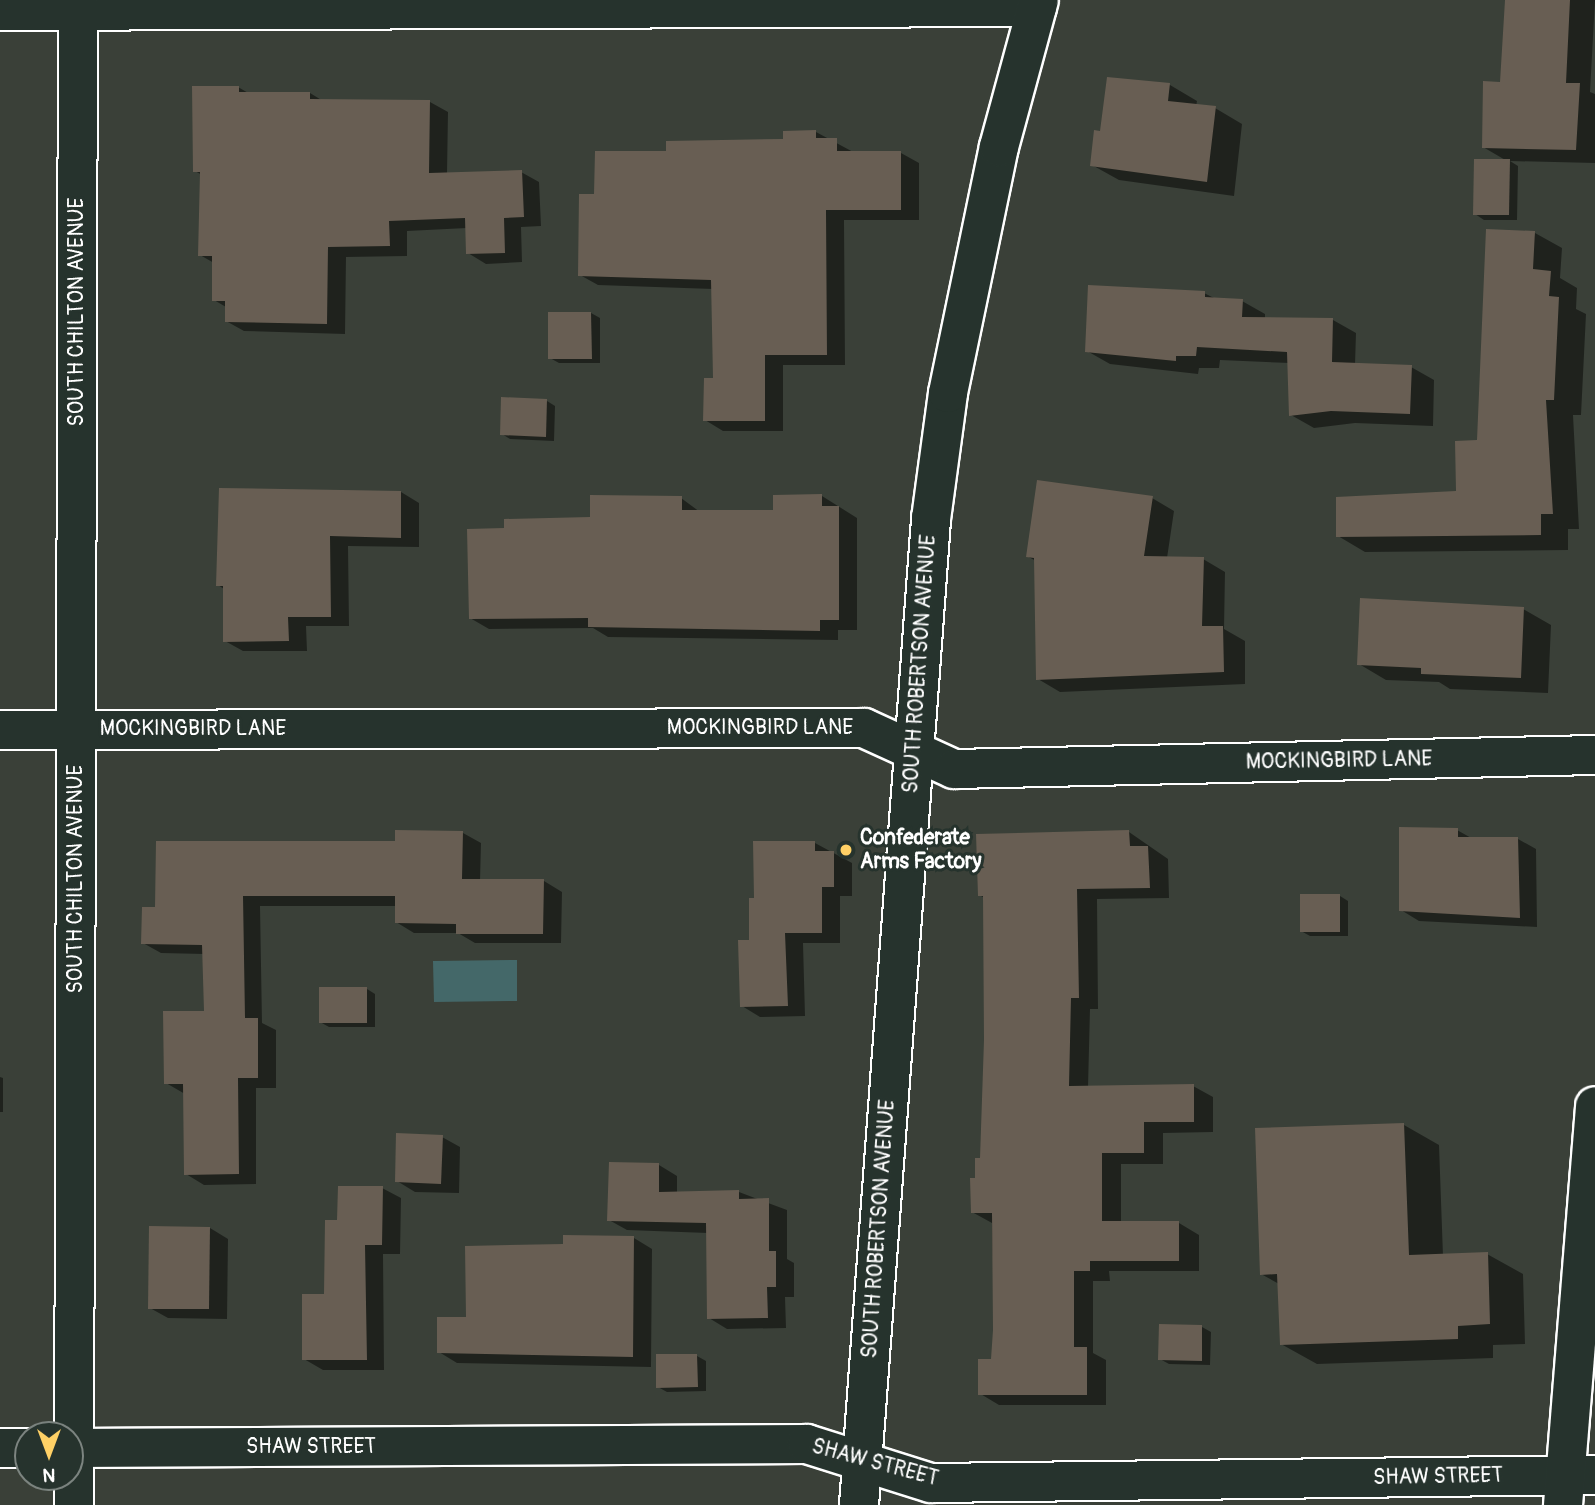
<!DOCTYPE html>
<html>
<head>
<meta charset="utf-8">
<style>
	body { margin:0 }
	#map { position:relative; width:1595px; height:1505px; overflow:hidden; background:#3a4038; font-family:Pangolin,sans-serif }
	div>[style] { position:absolute }
	[style*='--x'] { left:calc(var(--x)*1px); top:calc(var(--y)*1px); width:calc(var(--w)*1px); rotate:calc(var(--a)*1deg) }
	.water>* { inset:0; background:#446869 }
	.shadow>* { inset:0; background:#0007 }
	.building>* { inset:0; background:#685e53 }
	.roads { filter:drop-shadow(2px 0 #fff) drop-shadow(-2px 0 #fff) drop-shadow(0 2px #fff) drop-shadow(0 -2px #fff) }
	.street>* { height:38px; margin:-19px; padding:0 19px; transform-origin:19px; border-radius:19px; background:#26332d }
	.dots>* { width:19px; height:19px; translate:-50% -50%; box-sizing:border-box; border:4px solid #26332d; border-radius:50% }
	span { translate:-50% -50%; white-space:nowrap; text-align:center; line-height:1.15; -webkit-text-stroke:6px #26332d; paint-order:stroke }
	.street-label { font-size:21px; color:#fff }
	.poi-label { font-size:21px; color:#fff; font-weight:700 }
	.left { translate:0 -50%; text-align:left }
	.north { position:absolute; left:14px; top:1421px; width:70px; height:70px; box-sizing:border-box; background:#26332d; border:2px solid #7d8581; border-radius:50%; rotate:180deg; font-size:19px; font-weight:700; line-height:28px; text-align:center; color:#fff }
	.north::after { content:''; display:block; margin:auto; width:24px; height:32px; background:#ffd166; clip-path:polygon(50% 0,100% 100%,50% 72%,0 100%) }
</style>
</head>
<body>
<div id="map">
	<div class="water">
		<i style="clip-path:polygon(517px 960px,517px 1001px,434px 1002px,433px 961px)"></i>
	</div>
	<div class="shadow">
		<i style="clip-path:polygon(1506px 0,1595px 0,1590px 92px,1595px 94px,1595px 163px,1510px 161px,1518px 166px,1517px 220px,1484px 220px,1475px 214px,1507px 161px,1483px 147px,1502px 83px)"></i>
		<i style="clip-path:polygon(1170px 85px,1197px 101px,1196px 106px,1215px 108px,1242px 124px,1234px 196px,1119px 180px,1092px 165px,1102px 133px)"></i>
		<i style="clip-path:polygon(238px 87px,250px 94px,310px 93px,323px 101px,430px 102px,448px 112px,447px 174px,521px 172px,539px 182px,541px 226px,521px 227px,522px 262px,486px 264px,468px 253px,467px 228px,407px 231px,407px 256px,346px 257px,345px 334px,244px 331px,226px 321px,226px 307px,214px 300px,214px 263px,200px 255px,202px 175px,195px 171px)"></i>
		<i style="clip-path:polygon(816px 132px,855px 153px,901px 153px,919px 163px,919px 220px,844px 220px,845px 365px,783px 365px,783px 431px,723px 431px,705px 420px,714px 380px,713px 289px,598px 285px,580px 275px,596px 196px,668px 153px,784px 141px)"></i>
		<i style="clip-path:polygon(1535px 233px,1562px 248px,1560px 278px,1577px 288px,1576px 309px,1586px 314px,1581px 415px,1573px 415px,1579px 529px,1568px 529px,1568px 550px,1365px 552px,1338px 536px,1457px 493px,1479px 442px)"></i>
		<i style="clip-path:polygon(1204px 293px,1216px 299px,1242px 301px,1265px 314px,1265px 319px,1333px 320px,1356px 333px,1355px 365px,1411px 367px,1434px 380px,1433px 426px,1355px 423px,1314px 428px,1291px 415px,1290px 363px,1220px 360px,1219px 368px,1199px 368px,1198px 374px,1110px 364px,1087px 351px)"></i>
		<i style="clip-path:polygon(591px 313px,600px 318px,600px 363px,559px 363px,550px 358px)"></i>
		<i style="clip-path:polygon(547px 401px,555px 406px,554px 441px,510px 439px,502px 434px)"></i>
		<i style="clip-path:polygon(401px 492px,419px 503px,419px 547px,348px 546px,349px 626px,306px 626px,307px 651px,243px 651px,225px 641px,224px 589px,218px 585px)"></i>
		<i style="clip-path:polygon(822px 496px,857px 518px,857px 630px,838px 630px,838px 640px,608px 637px,593px 628px,489px 629px,470px 618px,506px 530px,591px 519px,681px 498px,700px 512px,774px 512px,774px 497px)"></i>
		<i style="clip-path:polygon(1152px 498px,1174px 511px,1167px 558px,1203px 559px,1225px 572px,1224px 629px,1245px 641px,1245px 684px,1060px 692px,1038px 679px,1036px 561px,1027px 556px)"></i>
		<i style="clip-path:polygon(1523px 609px,1551px 625px,1548px 693px,1450px 689px,1439px 682px,1386px 680px,1359px 664px)"></i>
		<i style="clip-path:polygon(1457px 830px,1473px 839px,1518px 839px,1536px 849px,1537px 927px,1419px 921px,1401px 910px)"></i>
		<i style="clip-path:polygon(1129px 832px,1168px 859px,1169px 898px,1097px 899px,1098px 1009px,1090px 1009px,1088px 1088px,1193px 1086px,1213px 1097px,1213px 1132px,1163px 1133px,1163px 1164px,1121px 1164px,1121px 1223px,1179px 1223px,1199px 1235px,1199px 1271px,1109px 1271px,1110px 1281px,1093px 1281px,1093px 1353px,1106px 1360px,1106px 1405px,999px 1405px,979px 1393px,993px 1361px,995px 1330px,992px 1223px,972px 1212px,981px 1160px,986px 1040px,985px 898px,979px 895px)"></i>
		<i style="clip-path:polygon(463px 833px,481px 843px,480px 881px,544px 881px,562px 892px,561px 943px,475px 943px,458px 933px,414px 933px,396px 922px,396px 906px,260px 906px,262px 1023px,276px 1030px,276px 1088px,256px 1088px,256px 1184px,204px 1185px,186px 1174px,185px 1094px,166px 1083px,206px 1013px,204px 954px,161px 953px,143px 943px,156px 908px,397px 842px)"></i>
		<i style="clip-path:polygon(815px 843px,852px 863px,852px 896px,840px 896px,840px 943px,803px 943px,805px 1016px,760px 1017px,742px 1006px,756px 900px)"></i>
		<i style="clip-path:polygon(1340px 896px,1348px 901px,1348px 936px,1310px 936px,1301px 931px)"></i>
		<i style="clip-path:polygon(367px 989px,375px 994px,375px 1027px,329px 1027px,320px 1022px)"></i>
		<i style="clip-path:polygon(0 1077px,3px 1078px,3px 1112px,0 1112px)"></i>
		<i style="clip-path:polygon(1404px 1125px,1439px 1145px,1443px 1256px,1487px 1254px,1523px 1274px,1525px 1344px,1493px 1345px,1493px 1358px,1317px 1364px,1281px 1344px,1279px 1284px,1261px 1274px)"></i>
		<i style="clip-path:polygon(442px 1137px,460px 1147px,459px 1193px,415px 1192px,397px 1181px)"></i>
		<i style="clip-path:polygon(659px 1165px,677px 1176px,677px 1193px,739px 1192px,787px 1210px,787px 1259px,794px 1263px,794px 1297px,785px 1297px,786px 1328px,727px 1329px,709px 1318px,708px 1233px,627px 1230px,609px 1220px)"></i>
		<i style="clip-path:polygon(382px 1188px,401px 1198px,400px 1254px,383px 1254px,384px 1370px,323px 1370px,304px 1359px,326px 1296px,339px 1222px)"></i>
		<i style="clip-path:polygon(210px 1228px,228px 1239px,227px 1319px,168px 1318px,150px 1308px)"></i>
		<i style="clip-path:polygon(564px 1237px,634px 1238px,652px 1249px,651px 1367px,457px 1363px,439px 1352px,467px 1318px,564px 1246px)"></i>
		<i style="clip-path:polygon(1202px 1327px,1211px 1332px,1210px 1365px,1169px 1364px,1160px 1359px)"></i>
		<i style="clip-path:polygon(697px 1356px,706px 1361px,706px 1391px,667px 1392px,658px 1387px)"></i>
	</div>
	<div class="building">
		<i style="clip-path:polygon(1505px 0,1570px 0,1566px 83px,1580px 83px,1576px 150px,1482px 148px,1483px 81px,1500px 82px)"></i>
		<i style="clip-path:polygon(1107px 77px,1170px 83px,1168px 101px,1216px 106px,1207px 182px,1090px 166px,1094px 130px,1100px 131px)"></i>
		<i style="clip-path:polygon(192px 86px,239px 86px,239px 92px,310px 92px,310px 99px,430px 100px,429px 173px,522px 170px,524px 217px,504px 218px,505px 253px,466px 254px,465px 218px,389px 221px,390px 246px,328px 247px,327px 324px,225px 322px,225px 301px,212px 301px,212px 256px,198px 256px,200px 172px,193px 172px)"></i>
		<i style="clip-path:polygon(816px 130px,816px 138px,837px 138px,837px 151px,901px 151px,901px 210px,826px 210px,827px 355px,765px 355px,765px 421px,703px 421px,704px 378px,713px 378px,711px 280px,578px 276px,579px 194px,594px 194px,595px 151px,666px 151px,666px 141px,783px 139px,783px 131px)"></i>
		<i style="clip-path:polygon(1474px 159px,1510px 159px,1509px 215px,1473px 215px)"></i>
		<i style="clip-path:polygon(1486px 229px,1535px 231px,1533px 269px,1551px 271px,1549px 296px,1559px 297px,1554px 400px,1546px 400px,1553px 514px,1541px 514px,1541px 535px,1336px 537px,1336px 497px,1456px 491px,1455px 441px,1477px 440px)"></i>
		<i style="clip-path:polygon(1088px 285px,1205px 291px,1205px 297px,1243px 299px,1242px 317px,1333px 318px,1332px 362px,1412px 365px,1410px 414px,1331px 411px,1289px 416px,1287px 352px,1197px 347px,1196px 356px,1176px 356px,1176px 361px,1085px 352px)"></i>
		<i style="clip-path:polygon(548px 312px,591px 312px,592px 359px,548px 359px)"></i>
		<i style="clip-path:polygon(501px 397px,547px 399px,546px 437px,500px 435px)"></i>
		<i style="clip-path:polygon(1037px 480px,1153px 496px,1144px 556px,1204px 557px,1202px 626px,1223px 626px,1224px 672px,1036px 680px,1034px 558px,1026px 557px)"></i>
		<i style="clip-path:polygon(219px 488px,401px 491px,401px 538px,330px 536px,331px 617px,288px 617px,289px 641px,223px 642px,223px 586px,216px 586px)"></i>
		<i style="clip-path:polygon(822px 494px,822px 506px,839px 506px,839px 620px,820px 620px,820px 631px,588px 627px,588px 618px,469px 619px,467px 529px,504px 528px,504px 519px,590px 517px,590px 495px,682px 496px,682px 510px,773px 510px,773px 495px)"></i>
		<i style="clip-path:polygon(1360px 598px,1524px 607px,1521px 678px,1421px 674px,1421px 668px,1357px 665px)"></i>
		<i style="clip-path:polygon(1399px 827px,1458px 828px,1458px 837px,1518px 837px,1520px 918px,1399px 911px)"></i>
		<i style="clip-path:polygon(395px 830px,463px 831px,462px 879px,544px 879px,543px 934px,456px 934px,456px 924px,395px 923px,395px 896px,243px 896px,245px 1018px,258px 1018px,258px 1078px,238px 1078px,239px 1174px,184px 1175px,183px 1084px,164px 1084px,163px 1011px,204px 1011px,202px 945px,141px 944px,142px 907px,155px 907px,156px 841px,395px 841px)"></i>
		<i style="clip-path:polygon(1129px 830px,1130px 846px,1148px 846px,1150px 888px,1077px 889px,1079px 998px,1071px 998px,1069px 1086px,1194px 1084px,1194px 1122px,1144px 1122px,1144px 1153px,1102px 1153px,1102px 1221px,1179px 1221px,1179px 1261px,1090px 1261px,1090px 1271px,1074px 1271px,1074px 1347px,1087px 1347px,1087px 1395px,978px 1395px,978px 1359px,991px 1359px,993px 1330px,992px 1213px,971px 1213px,970px 1178px,975px 1178px,975px 1158px,980px 1158px,984px 1040px,983px 896px,978px 896px,976px 834px)"></i>
		<i style="clip-path:polygon(753px 841px,815px 841px,815px 851px,834px 851px,834px 887px,822px 887px,822px 933px,785px 933px,788px 1006px,740px 1007px,738px 940px,749px 940px,749px 898px,754px 898px)"></i>
		<i style="clip-path:polygon(1300px 894px,1340px 894px,1340px 932px,1300px 932px)"></i>
		<i style="clip-path:polygon(319px 987px,367px 987px,367px 1023px,319px 1023px)"></i>
		<i style="clip-path:polygon(1404px 1123px,1409px 1255px,1488px 1252px,1490px 1324px,1458px 1326px,1458px 1339px,1280px 1345px,1277px 1274px,1260px 1275px,1255px 1128px)"></i>
		<i style="clip-path:polygon(396px 1133px,443px 1135px,441px 1184px,395px 1182px)"></i>
		<i style="clip-path:polygon(609px 1162px,659px 1163px,659px 1192px,739px 1190px,739px 1199px,769px 1198px,769px 1251px,776px 1251px,776px 1287px,767px 1287px,768px 1318px,707px 1319px,706px 1223px,607px 1221px)"></i>
		<i style="clip-path:polygon(338px 1186px,383px 1186px,382px 1245px,365px 1245px,367px 1360px,302px 1360px,302px 1294px,324px 1294px,325px 1220px,337px 1220px)"></i>
		<i style="clip-path:polygon(149px 1226px,210px 1227px,209px 1309px,148px 1309px)"></i>
		<i style="clip-path:polygon(563px 1235px,634px 1236px,633px 1357px,437px 1353px,437px 1317px,466px 1317px,465px 1246px,563px 1244px)"></i>
		<i style="clip-path:polygon(1159px 1324px,1202px 1325px,1202px 1361px,1158px 1360px)"></i>
		<i style="clip-path:polygon(656px 1354px,697px 1354px,698px 1387px,656px 1388px)"></i>
	</div>
	<div class="roads">
		<div class="street">
			<i style="--x:0;--y:11;--w:1037;--a:-0.22"></i>
			<i style="--x:0;--y:730;--w:864;--a:-0.13"></i>
			<i style="--x:864;--y:728;--w:99;--a:24.5"></i>
			<i style="--x:954;--y:769;--w:641;--a:-1.25"></i>
			<i style="--x:0;--y:1448;--w:28;--a:0"></i>
			<i style="--x:70;--y:1448;--w:737;--a:-0.31"></i>
			<i style="--x:807;--y:1444;--w:130;--a:17.5"></i>
			<i style="--x:931;--y:1483;--w:664;--a:-0.69"></i>
			<i style="--x:74;--y:1505;--w:1505;--a:-89.85"></i>
			<i style="--x:859;--y:1505;--w:989;--a:-85.82"></i>
			<i style="--x:931;--y:519;--w:127;--a:-82.3"></i>
			<i style="--x:948;--y:393;--w:251;--a:-78.3"></i>
			<i style="--x:999;--y:147;--w:152;--a:-74.8"></i>
			<i style="--x:1563;--y:1505;--w:400;--a:-85.4"></i>
		</div>
	</div>
	<div class="dots">
		<i style="left:846px;top:850px;background:#ffd166"></i>
	</div>
	<div class="street-label">
		<span style="left:77px;top:312px;rotate:-90deg">SOUTH CHILTON AVENUE</span>
		<span style="left:920px;top:664px;rotate:-86deg">SOUTH ROBERTSON AVENUE</span>
		<span style="left:760px;top:728px">MOCKINGBIRD LANE</span>
		<span style="left:193px;top:729px">MOCKINGBIRD LANE</span>
		<span style="left:1339px;top:761px;rotate:-1deg">MOCKINGBIRD LANE</span>
		<span style="left:76px;top:879px;rotate:-90deg">SOUTH CHILTON AVENUE</span>
		<span style="left:879px;top:1229px;rotate:-86deg">SOUTH ROBERTSON AVENUE</span>
		<span style="left:311px;top:1447px">SHAW STREET</span>
		<span style="left:875px;top:1463px;rotate:15deg">SHAW STREET</span>
		<span style="left:1438px;top:1477px;rotate:-1deg">SHAW STREET</span>
	</div>
	<div class="poi-label">
		<span class="left" style="left:860px;top:850px">Confederate<br>Arms Factory</span>
	</div>
	<div class="north">N</div>
</div>
</body>
</html>
